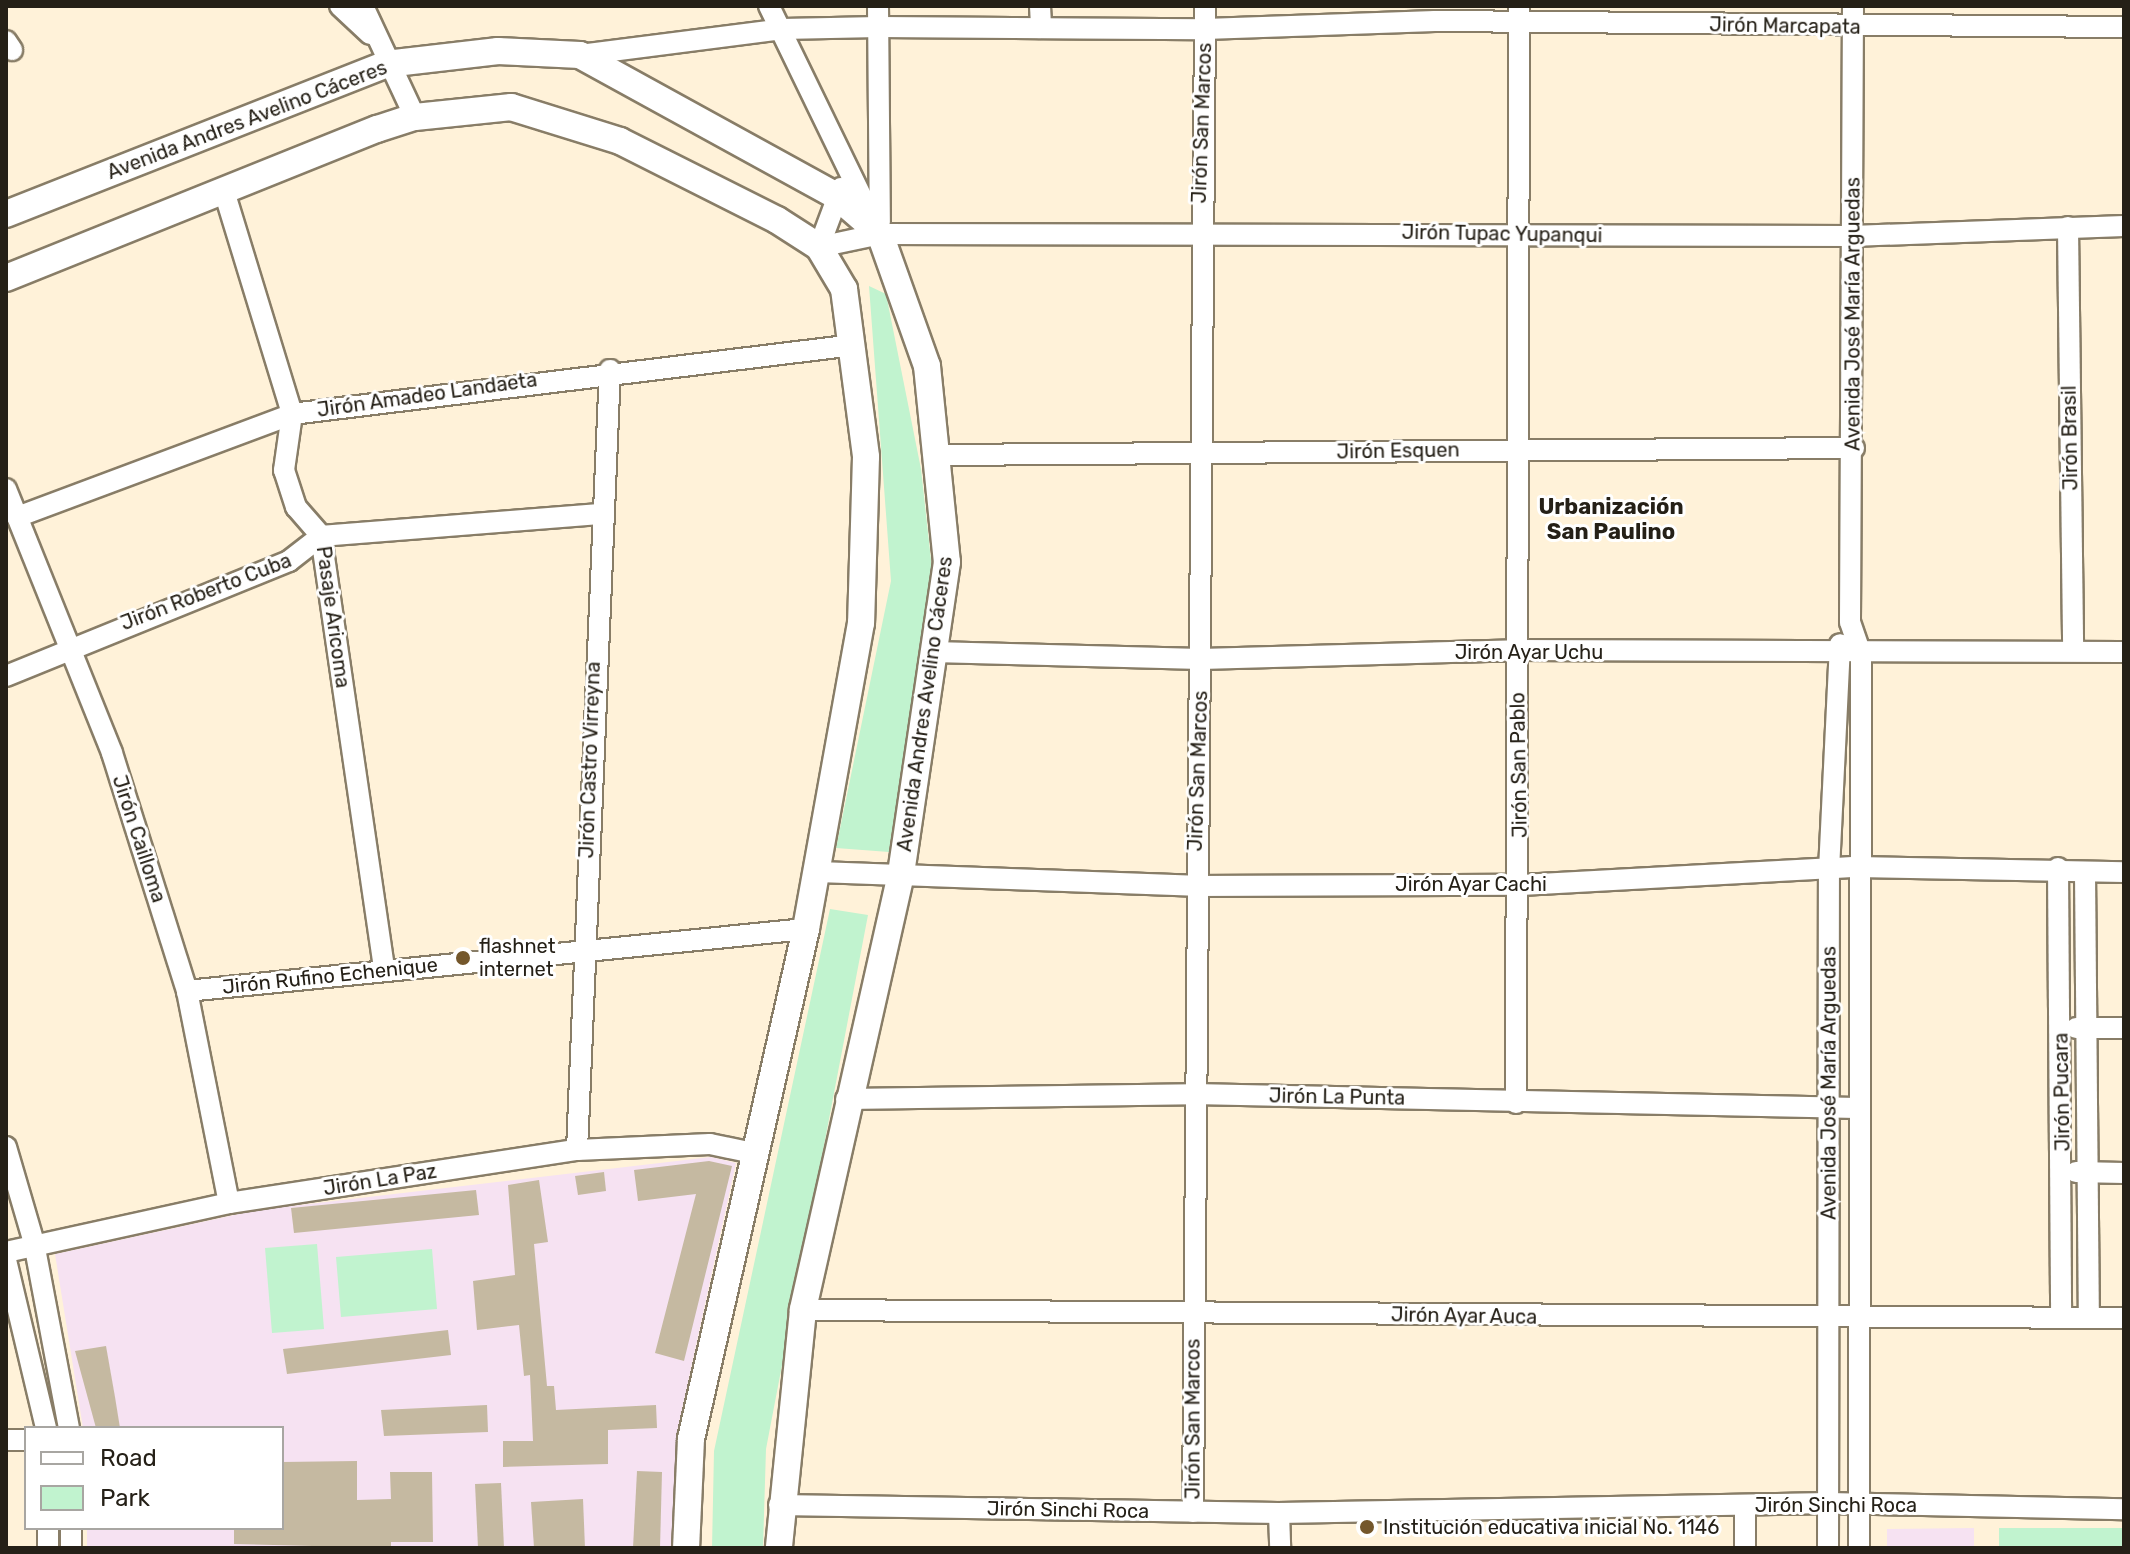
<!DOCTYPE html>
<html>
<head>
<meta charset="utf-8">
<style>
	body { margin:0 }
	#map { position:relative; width:2130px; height:1554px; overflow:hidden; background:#fff2d9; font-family:Rubik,sans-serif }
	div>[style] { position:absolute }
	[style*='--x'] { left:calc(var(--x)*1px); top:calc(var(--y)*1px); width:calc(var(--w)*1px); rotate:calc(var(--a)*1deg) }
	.education>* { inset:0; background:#f6e2f2 }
	.green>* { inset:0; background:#c1f3cf }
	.building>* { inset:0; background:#c5b9a1 }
	.roads { filter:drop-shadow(2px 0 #887d67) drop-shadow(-2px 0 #887d67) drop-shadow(0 2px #887d67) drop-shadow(0 -2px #887d67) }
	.minor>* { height:20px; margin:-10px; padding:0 10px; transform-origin:10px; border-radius:10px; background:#fff }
	.major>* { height:26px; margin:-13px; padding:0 13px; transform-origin:13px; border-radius:13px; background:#fff }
	.dots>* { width:22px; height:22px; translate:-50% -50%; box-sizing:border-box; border:4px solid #fff; border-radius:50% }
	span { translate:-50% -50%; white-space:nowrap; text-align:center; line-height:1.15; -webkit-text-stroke:6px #fff; paint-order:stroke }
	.street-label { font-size:20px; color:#252017 }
	.poi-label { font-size:20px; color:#252017 }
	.left { translate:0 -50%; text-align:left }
	.neighbourhood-label { font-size:22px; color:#252017; font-weight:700 }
	.frame { position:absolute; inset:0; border:8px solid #252017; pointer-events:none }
	.legend { position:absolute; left:24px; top:1426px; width:260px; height:104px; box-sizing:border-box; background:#fff; border:2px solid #a8a6a2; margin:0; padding:10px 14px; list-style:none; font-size:24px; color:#252017 }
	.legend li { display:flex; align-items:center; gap:16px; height:40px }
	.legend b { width:40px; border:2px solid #a8a6a2 }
</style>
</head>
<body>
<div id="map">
	<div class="education">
		<i style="clip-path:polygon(711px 1157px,736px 1163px,677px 1432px,675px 1548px,87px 1548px,87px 1528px,282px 1528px,282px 1428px,83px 1428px,55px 1254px,257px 1210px)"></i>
		<i style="clip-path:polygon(1974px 1528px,1974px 1548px,1887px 1548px,1887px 1529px)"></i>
	</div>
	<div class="green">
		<i style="clip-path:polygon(869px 286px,886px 294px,921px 469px,932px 569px,889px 852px,836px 848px,891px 581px)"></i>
		<i style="clip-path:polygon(830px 909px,868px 915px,766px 1449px,763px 1548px,712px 1548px,714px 1451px)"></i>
		<i style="clip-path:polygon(317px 1244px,324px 1329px,272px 1333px,265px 1248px)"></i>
		<i style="clip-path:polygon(432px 1249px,437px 1309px,341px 1317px,336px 1257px)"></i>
		<i style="clip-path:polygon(1999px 1528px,2124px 1528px,2124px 1548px,1999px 1548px)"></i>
	</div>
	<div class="building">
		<i style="clip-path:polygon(709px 1161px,732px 1166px,684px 1361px,655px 1353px,696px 1194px,638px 1201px,634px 1170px)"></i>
		<i style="clip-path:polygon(604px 1172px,606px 1191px,578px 1195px,575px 1176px)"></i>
		<i style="clip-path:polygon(539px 1180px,548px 1242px,534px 1244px,547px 1386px,554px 1386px,556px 1410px,656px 1405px,657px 1428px,608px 1430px,608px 1464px,503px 1467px,503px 1441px,533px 1441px,530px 1375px,524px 1376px,519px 1325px,477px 1330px,473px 1281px,515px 1275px,508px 1185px)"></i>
		<i style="clip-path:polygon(476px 1190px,479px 1215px,294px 1233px,291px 1208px)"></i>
		<i style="clip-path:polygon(448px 1330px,451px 1355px,287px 1374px,283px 1349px)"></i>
		<i style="clip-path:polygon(106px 1346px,115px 1397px,120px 1428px,96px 1428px,75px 1351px)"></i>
		<i style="clip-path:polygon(487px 1405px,488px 1432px,384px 1436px,381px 1410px)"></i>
		<i style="clip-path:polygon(357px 1461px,357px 1500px,391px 1499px,390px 1472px,432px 1472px,433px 1542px,391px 1542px,391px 1548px,234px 1544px,234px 1528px,282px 1528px,282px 1462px)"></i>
		<i style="clip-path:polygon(637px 1471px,662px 1472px,660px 1548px,633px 1548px)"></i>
		<i style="clip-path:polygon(501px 1483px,504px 1548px,478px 1548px,475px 1484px)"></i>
		<i style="clip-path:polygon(583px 1499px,585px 1548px,534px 1548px,531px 1502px)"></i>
	</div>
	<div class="roads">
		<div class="minor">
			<i style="--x:340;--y:6;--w:41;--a:43"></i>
			<i style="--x:363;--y:6;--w:123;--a:64.9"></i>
			<i style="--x:769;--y:6;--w:252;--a:64.1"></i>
			<i style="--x:878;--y:6;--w:216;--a:89.5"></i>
			<i style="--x:1040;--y:6;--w:22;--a:87"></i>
			<i style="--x:1853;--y:6;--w:616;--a:90.28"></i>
			<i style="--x:1850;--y:622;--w:34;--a:71"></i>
			<i style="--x:1861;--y:654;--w:894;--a:90.13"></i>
			<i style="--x:6;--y:41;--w:11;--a:56"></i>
			<i style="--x:580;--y:55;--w:204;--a:-7.3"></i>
			<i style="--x:782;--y:29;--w:97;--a:-1.2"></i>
			<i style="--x:879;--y:27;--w:326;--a:0.4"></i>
			<i style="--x:1205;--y:29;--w:230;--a:-2"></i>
			<i style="--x:1435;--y:21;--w:689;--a:0.5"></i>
			<i style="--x:224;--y:191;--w:233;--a:73"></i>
			<i style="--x:292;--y:414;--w:57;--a:98.1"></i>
			<i style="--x:284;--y:470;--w:39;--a:72"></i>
			<i style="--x:296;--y:507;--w:38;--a:49"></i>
			<i style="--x:321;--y:536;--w:437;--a:81.7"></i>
			<i style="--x:2068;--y:227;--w:422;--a:89.3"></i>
			<i style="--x:819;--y:247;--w:62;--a:-12"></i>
			<i style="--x:880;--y:234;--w:972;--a:0.12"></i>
			<i style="--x:1852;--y:236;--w:272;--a:-2.1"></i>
			<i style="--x:819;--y:247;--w:63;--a:-69.6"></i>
			<i style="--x:941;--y:455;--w:913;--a:-0.44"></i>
			<i style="--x:6;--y:489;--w:284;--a:68.1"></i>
			<i style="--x:112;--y:753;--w:250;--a:72.5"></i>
			<i style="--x:187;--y:991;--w:216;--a:78.8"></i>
			<i style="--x:17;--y:517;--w:294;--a:-20.5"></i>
			<i style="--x:292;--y:414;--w:566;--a:-7"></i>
			<i style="--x:933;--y:652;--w:268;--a:1.5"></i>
			<i style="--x:1201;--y:659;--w:316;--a:-1.6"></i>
			<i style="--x:1517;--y:650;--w:607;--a:0.19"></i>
			<i style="--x:6;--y:676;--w:305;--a:-22.1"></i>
			<i style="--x:289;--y:561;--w:41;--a:-38"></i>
			<i style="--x:321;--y:536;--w:279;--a:-4.5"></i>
			<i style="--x:2058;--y:868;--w:448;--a:89.6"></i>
			<i style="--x:818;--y:872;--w:377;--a:2.1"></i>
			<i style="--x:1195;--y:886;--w:326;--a:-0.2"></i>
			<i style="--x:1521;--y:885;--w:336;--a:-3.1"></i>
			<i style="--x:1857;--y:867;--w:267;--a:1.1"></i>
			<i style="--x:2085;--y:872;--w:444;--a:89.5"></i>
			<i style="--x:187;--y:991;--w:622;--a:-5.72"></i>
			<i style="--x:2076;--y:1028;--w:48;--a:0"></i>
			<i style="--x:846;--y:1099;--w:347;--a:-0.8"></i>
			<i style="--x:1193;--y:1094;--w:664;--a:1.21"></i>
			<i style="--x:1516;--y:1103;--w:1097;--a:-89.84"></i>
			<i style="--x:6;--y:1147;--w:100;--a:73.7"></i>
			<i style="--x:34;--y:1243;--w:188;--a:79.3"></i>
			<i style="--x:577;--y:1150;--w:781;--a:-87.58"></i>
			<i style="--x:2076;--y:1172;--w:48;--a:1.2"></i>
			<i style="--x:6;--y:1252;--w:228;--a:-12.4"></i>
			<i style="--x:229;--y:1203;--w:352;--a:-8.7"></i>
			<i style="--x:577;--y:1150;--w:133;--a:-2.6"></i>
			<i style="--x:710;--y:1144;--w:49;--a:11.8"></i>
			<i style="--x:6;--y:1260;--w:173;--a:76.6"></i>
			<i style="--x:803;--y:1310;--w:1321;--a:0.35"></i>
			<i style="--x:6;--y:1440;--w:20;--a:0"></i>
			<i style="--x:779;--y:1505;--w:500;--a:0.92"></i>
			<i style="--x:1279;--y:1513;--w:549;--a:-1.04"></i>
			<i style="--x:1828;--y:1503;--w:296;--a:1.2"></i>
			<i style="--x:1193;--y:1512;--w:1506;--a:-89.54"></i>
			<i style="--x:1279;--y:1513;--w:35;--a:88"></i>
			<i style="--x:48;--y:1548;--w:20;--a:-90"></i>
			<i style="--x:71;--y:1548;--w:20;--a:-90"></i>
			<i style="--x:1745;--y:1548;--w:43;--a:-90"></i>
			<i style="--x:1828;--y:1548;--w:678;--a:-89.92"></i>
			<i style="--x:1829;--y:870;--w:226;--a:-87.2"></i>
		</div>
		<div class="major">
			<i style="--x:6;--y:214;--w:409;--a:-21.5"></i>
			<i style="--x:386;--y:64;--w:113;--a:-6.6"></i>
			<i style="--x:498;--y:51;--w:82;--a:2.8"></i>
			<i style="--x:580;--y:55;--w:291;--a:28.8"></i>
			<i style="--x:835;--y:195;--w:60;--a:40.9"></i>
			<i style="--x:880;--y:234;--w:140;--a:70.4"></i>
			<i style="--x:927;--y:366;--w:197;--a:84.2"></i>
			<i style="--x:947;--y:562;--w:315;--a:98.4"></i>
			<i style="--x:901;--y:874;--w:447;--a:102.7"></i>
			<i style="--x:803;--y:1310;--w:239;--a:95.8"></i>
			<i style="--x:6;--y:278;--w:400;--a:-21.9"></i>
			<i style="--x:377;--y:129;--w:40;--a:-18"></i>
			<i style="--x:415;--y:117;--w:97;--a:-5.9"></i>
			<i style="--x:511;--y:107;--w:114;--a:17.3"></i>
			<i style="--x:620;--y:141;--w:176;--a:26.7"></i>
			<i style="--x:777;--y:220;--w:50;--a:32.7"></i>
			<i style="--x:819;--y:247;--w:49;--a:59.2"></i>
			<i style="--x:844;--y:289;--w:169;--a:82.5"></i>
			<i style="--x:866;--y:457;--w:166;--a:91.7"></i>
			<i style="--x:861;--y:623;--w:311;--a:100.2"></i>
			<i style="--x:806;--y:929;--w:523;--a:102.71"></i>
			<i style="--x:691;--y:1439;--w:109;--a:92.6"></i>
		</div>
	</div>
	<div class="dots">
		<i style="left:463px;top:958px;background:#74572b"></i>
		<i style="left:1367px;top:1527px;background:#74572b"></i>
	</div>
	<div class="street-label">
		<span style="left:1785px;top:26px;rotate:1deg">Jirón Marcapata</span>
		<span style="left:247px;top:120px;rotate:-21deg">Avenida Andres Avelino Cáceres</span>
		<span style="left:1202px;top:123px;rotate:-88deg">Jirón San Marcos</span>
		<span style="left:1502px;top:234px;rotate:1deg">Jirón Tupac Yupanqui</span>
		<span style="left:1853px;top:314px;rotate:-90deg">Avenida José María Arguedas</span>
		<span style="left:427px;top:395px;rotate:-8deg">Jirón Amadeo Landaeta</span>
		<span style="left:2070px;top:438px;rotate:-91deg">Jirón Brasil</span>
		<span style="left:1398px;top:451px;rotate:-1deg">Jirón Esquen</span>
		<span style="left:206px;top:592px;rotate:-21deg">Jirón Roberto Cuba</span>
		<span style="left:333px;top:617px;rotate:82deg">Pasaje Aricoma</span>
		<span style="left:1529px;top:652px">Jirón Ayar Uchu</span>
		<span style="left:925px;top:704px;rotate:-82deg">Avenida Andres Avelino Cáceres</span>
		<span style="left:590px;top:760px;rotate:-88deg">Jirón Castro Virreyna</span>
		<span style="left:1519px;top:765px;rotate:-91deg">Jirón San Pablo</span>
		<span style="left:1198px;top:771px;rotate:-88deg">Jirón San Marcos</span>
		<span style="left:139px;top:839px;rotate:72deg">Jirón Cailloma</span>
		<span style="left:1471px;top:884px">Jirón Ayar Cachi</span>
		<span style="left:330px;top:976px;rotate:-6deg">Jirón Rufino Echenique</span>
		<span style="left:1829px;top:1083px;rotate:-90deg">Avenida José María Arguedas</span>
		<span style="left:2062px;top:1092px;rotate:-91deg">Jirón Pucara</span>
		<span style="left:1337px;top:1097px;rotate:1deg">Jirón La Punta</span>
		<span style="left:380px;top:1180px;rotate:-9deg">Jirón La Paz</span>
		<span style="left:1464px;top:1316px;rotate:1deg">Jirón Ayar Auca</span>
		<span style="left:1193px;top:1419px;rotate:-90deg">Jirón San Marcos</span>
		<span style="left:1836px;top:1505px">Jirón Sinchi Roca</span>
		<span style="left:1068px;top:1510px;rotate:1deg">Jirón Sinchi Roca</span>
	</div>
	<div class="poi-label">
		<span class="left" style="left:479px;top:958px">flashnet<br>internet</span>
		<span class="left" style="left:1383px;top:1527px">Institución educativa inicial No. 1146</span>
	</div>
	<div class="neighbourhood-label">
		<span style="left:1611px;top:519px">Urbanización<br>San Paulino</span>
	</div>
	<div class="frame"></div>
	<ul class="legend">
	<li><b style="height:10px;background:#fff"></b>Road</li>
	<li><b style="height:22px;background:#c1f3cf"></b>Park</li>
	</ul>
</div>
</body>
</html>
